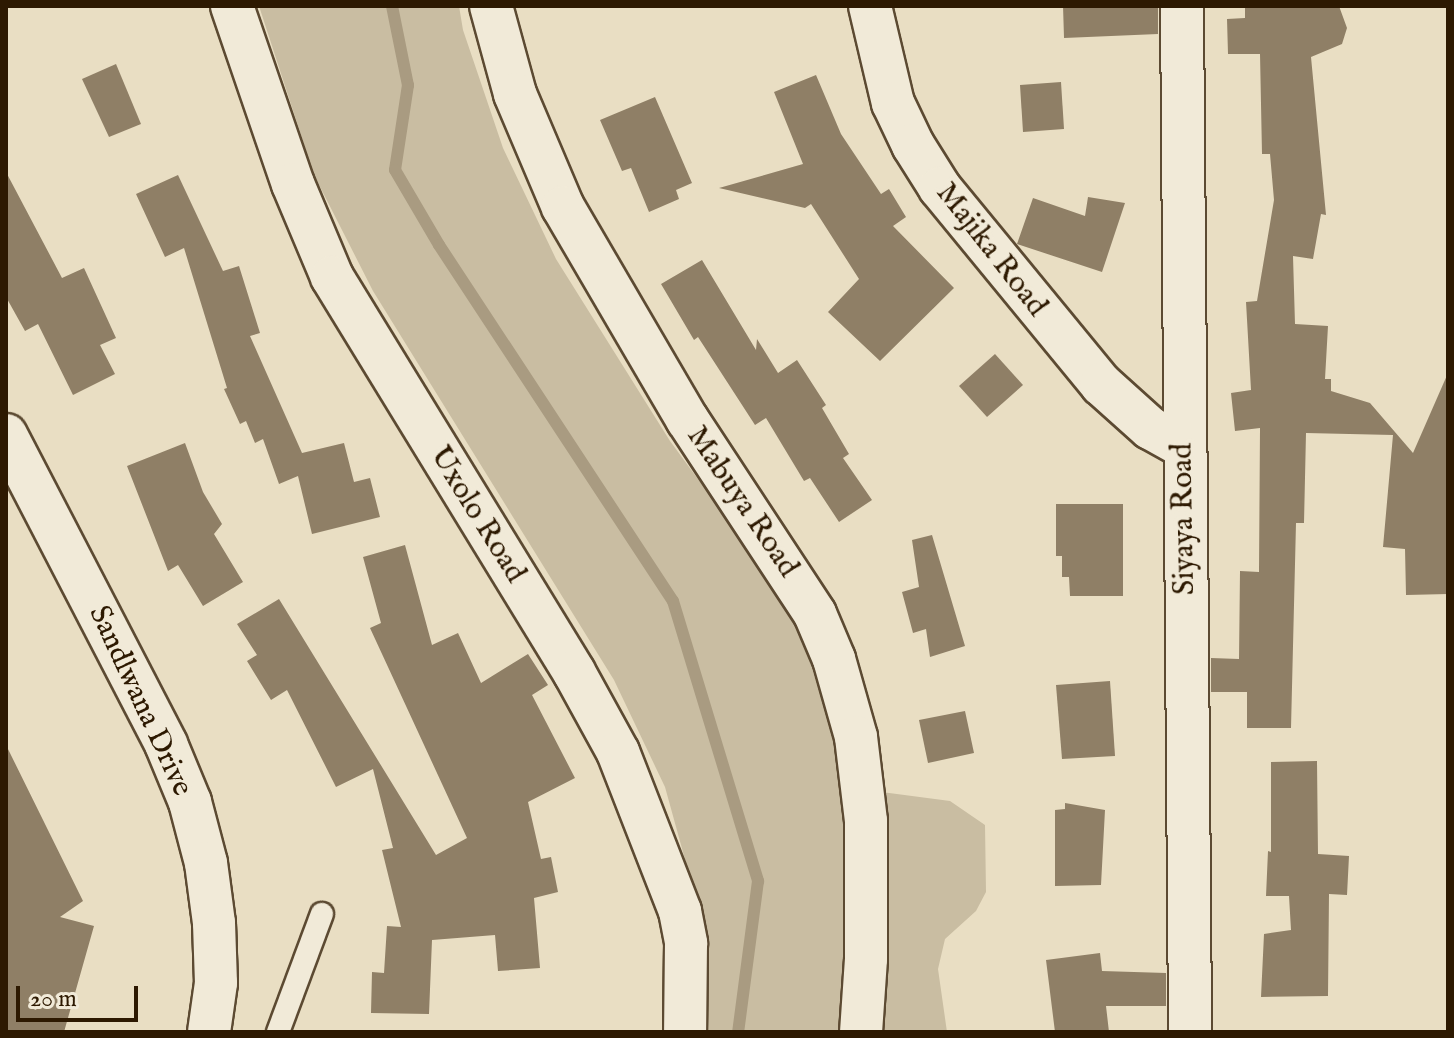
<!DOCTYPE html>
<html>
<head>
<meta charset="utf-8">
<style>
	body { margin:0 }
	#map { position:relative; width:1454px; height:1038px; overflow:hidden; background:#e9dec3; font-family:"IM FELL English",serif }
	div>[style] { position:absolute }
	[style*='--x'] { left:calc(var(--x)*1px); top:calc(var(--y)*1px); width:calc(var(--w)*1px); rotate:calc(var(--a)*1deg) }
	.green>* { inset:0; background:#c9bda2 }
	.stream>* { height:12px; margin:-6px; padding:0 6px; transform-origin:6px; border-radius:6px; background:#a99b81 }
	.building>* { inset:0; background:#8f7f66 }
	.roads { filter:drop-shadow(2px 0 #5c4a32) drop-shadow(-2px 0 #5c4a32) drop-shadow(0 2px #5c4a32) drop-shadow(0 -2px #5c4a32) }
	.lane>* { height:22px; margin:-11px; padding:0 11px; transform-origin:11px; border-radius:11px; background:#f1ead8 }
	.street>* { height:42px; margin:-21px; padding:0 21px; transform-origin:21px; border-radius:21px; background:#f1ead8 }
	span { translate:-50% -50%; white-space:nowrap; text-align:center; line-height:1.15; -webkit-text-stroke:8px #f1ead8; paint-order:stroke }
	.street-label { font-size:30px; color:#2d1901 }
	.frame { position:absolute; inset:0; border:8px solid #2d1901; pointer-events:none }
	.scale { position:absolute; left:16px; top:986px; width:122px; height:36px; box-sizing:border-box; border:4px solid #2d1901; border-top:0; padding-left:10px; font-size:24px; line-height:28px; white-space:nowrap; color:#2d1901; -webkit-text-stroke:6px #f1ead8; paint-order:stroke }
</style>
</head>
<body>
<div id="map">
	<div class="green">
		<i style="clip-path:polygon(259px 6px,459px 6px,463px 30px,503px 148px,556px 259px,670px 441px,769px 576px,802px 636px,847px 780px,874px 791px,950px 801px,985px 825px,986px 892px,976px 911px,945px 939px,938px 969px,947px 1032px,697px 1032px,702px 921px,665px 787px,614px 680px,373px 291px,314px 175px)"></i>
	</div>
	<div class="stream">
		<i style="--x:392;--y:6;--w:81;--a:78.6"></i>
		<i style="--x:408;--y:85;--w:86;--a:98.7"></i>
		<i style="--x:395;--y:170;--w:87;--a:59.6"></i>
		<i style="--x:439;--y:245;--w:426;--a:56.7"></i>
		<i style="--x:673;--y:601;--w:293;--a:73.1"></i>
		<i style="--x:758;--y:881;--w:152;--a:97.5"></i>
	</div>
	<div class="building">
		<i style="clip-path:polygon(1063px 6px,1158px 6px,1158px 34px,1064px 38px)"></i>
		<i style="clip-path:polygon(1245px 6px,1339px 6px,1347px 28px,1342px 44px,1311px 57px,1326px 215px,1321px 214px,1313px 259px,1293px 256px,1295px 324px,1328px 326px,1325px 379px,1331px 379px,1331px 391px,1370px 403px,1413px 453px,1448px 373px,1448px 594px,1406px 595px,1405px 549px,1383px 547px,1393px 435px,1306px 433px,1304px 523px,1296px 523px,1291px 728px,1247px 728px,1247px 692px,1211px 692px,1211px 658px,1239px 659px,1240px 571px,1259px 572px,1260px 428px,1235px 431px,1231px 393px,1251px 390px,1246px 302px,1257px 301px,1274px 200px,1270px 154px,1262px 154px,1260px 54px,1228px 54px,1227px 19px,1245px 18px)"></i>
		<i style="clip-path:polygon(116px 64px,141px 124px,109px 137px,82px 79px)"></i>
		<i style="clip-path:polygon(816px 75px,841px 134px,881px 194px,889px 189px,906px 217px,893px 226px,954px 288px,880px 361px,828px 312px,859px 279px,811px 204px,805px 208px,719px 188px,803px 164px,774px 92px)"></i>
		<i style="clip-path:polygon(1061px 82px,1064px 129px,1023px 132px,1020px 85px)"></i>
		<i style="clip-path:polygon(655px 97px,692px 183px,676px 190px,679px 199px,649px 212px,631px 168px,622px 171px,600px 120px)"></i>
		<i style="clip-path:polygon(6px 172px,62px 278px,84px 268px,116px 338px,100px 345px,115px 374px,73px 395px,38px 324px,25px 331px,6px 297px)"></i>
		<i style="clip-path:polygon(178px 175px,223px 271px,239px 266px,260px 333px,250px 336px,302px 453px,344px 443px,354px 482px,370px 478px,380px 517px,312px 534px,298px 476px,279px 484px,263px 439px,255px 443px,246px 421px,240px 424px,224px 389px,227px 388px,184px 248px,165px 257px,136px 194px)"></i>
		<i style="clip-path:polygon(1088px 197px,1125px 203px,1102px 272px,1017px 244px,1033px 198px,1085px 216px)"></i>
		<i style="clip-path:polygon(702px 260px,756px 350px,757px 339px,778px 373px,797px 360px,826px 405px,822px 408px,849px 454px,843px 458px,872px 500px,839px 522px,810px 478px,804px 481px,766px 418px,755px 425px,698px 337px,694px 340px,661px 284px)"></i>
		<i style="clip-path:polygon(995px 354px,1023px 385px,987px 417px,959px 386px)"></i>
		<i style="clip-path:polygon(185px 443px,203px 492px,222px 524px,214px 534px,243px 582px,203px 606px,178px 565px,168px 571px,127px 466px)"></i>
		<i style="clip-path:polygon(1056px 504px,1123px 504px,1123px 596px,1070px 596px,1069px 577px,1062px 577px,1062px 556px,1056px 556px)"></i>
		<i style="clip-path:polygon(932px 535px,965px 646px,930px 657px,926px 629px,913px 633px,902px 592px,919px 587px,912px 540px)"></i>
		<i style="clip-path:polygon(405px 545px,432px 645px,458px 633px,481px 683px,528px 654px,548px 685px,532px 695px,575px 778px,528px 802px,541px 859px,551px 857px,558px 892px,534px 898px,540px 968px,498px 971px,495px 935px,432px 940px,429px 1014px,371px 1013px,372px 972px,384px 973px,387px 926px,401px 927px,382px 850px,393px 848px,373px 769px,336px 787px,287px 690px,271px 700px,247px 661px,257px 655px,237px 624px,279px 599px,436px 855px,467px 838px,370px 628px,381px 623px,363px 557px)"></i>
		<i style="clip-path:polygon(1110px 681px,1115px 756px,1062px 759px,1056px 685px)"></i>
		<i style="clip-path:polygon(965px 711px,974px 753px,928px 763px,919px 720px)"></i>
		<i style="clip-path:polygon(6px 745px,83px 901px,60px 917px,94px 926px,64px 1032px,6px 1032px)"></i>
		<i style="clip-path:polygon(1317px 761px,1318px 854px,1349px 856px,1347px 895px,1329px 894px,1328px 996px,1261px 997px,1264px 934px,1291px 930px,1289px 896px,1266px 896px,1268px 851px,1271px 852px,1271px 762px)"></i>
		<i style="clip-path:polygon(1065px 803px,1105px 810px,1101px 885px,1055px 886px,1055px 810px,1065px 809px)"></i>
		<i style="clip-path:polygon(1100px 953px,1102px 971px,1166px 973px,1166px 1006px,1106px 1006px,1109px 1032px,1055px 1032px,1046px 960px)"></i>
	</div>
	<div class="roads">
		<div class="lane">
			<i style="--x:278;--y:1032;--w:126;--a:-69.6"></i>
		</div>
		<div class="street">
			<i style="--x:232;--y:6;--w:188;--a:71.1"></i>
			<i style="--x:293;--y:184;--w:101;--a:67.2"></i>
			<i style="--x:332;--y:277;--w:463;--a:58.5"></i>
			<i style="--x:574;--y:672;--w:91;--a:61.2"></i>
			<i style="--x:618;--y:752;--w:171;--a:68.7"></i>
			<i style="--x:680;--y:911;--w:33;--a:79"></i>
			<i style="--x:686;--y:943;--w:89;--a:90.6"></i>
			<i style="--x:491;--y:6;--w:91;--a:74.7"></i>
			<i style="--x:515;--y:94;--w:123;--a:67"></i>
			<i style="--x:563;--y:207;--w:246;--a:59.7"></i>
			<i style="--x:687;--y:419;--w:233;--a:56.7"></i>
			<i style="--x:815;--y:614;--w:49;--a:67.1"></i>
			<i style="--x:834;--y:659;--w:81;--a:74.2"></i>
			<i style="--x:856;--y:737;--w:85;--a:83.2"></i>
			<i style="--x:866;--y:821;--w:138;--a:90"></i>
			<i style="--x:866;--y:959;--w:73;--a:93.9"></i>
			<i style="--x:870;--y:6;--w:100;--a:76.7"></i>
			<i style="--x:893;--y:103;--w:47;--a:64.5"></i>
			<i style="--x:913;--y:145;--w:51;--a:57.9"></i>
			<i style="--x:940;--y:188;--w:254;--a:50.6"></i>
			<i style="--x:1101;--y:384;--w:66;--a:41.9"></i>
			<i style="--x:1150;--y:428;--w:38;--a:29"></i>
			<i style="--x:1182;--y:6;--w:1026;--a:89.55"></i>
			<i style="--x:6;--y:435;--w:348;--a:62.6"></i>
			<i style="--x:166;--y:744;--w:63;--a:67.5"></i>
			<i style="--x:190;--y:802;--w:63;--a:75.3"></i>
			<i style="--x:206;--y:863;--w:61;--a:82.4"></i>
			<i style="--x:214;--y:923;--w:60;--a:88.1"></i>
			<i style="--x:216;--y:983;--w:49;--a:98.1"></i>
		</div>
	</div>
	<div class="street-label">
		<span style="left:991px;top:250px;rotate:52deg">Majika Road</span>
		<span style="left:742px;top:502px;rotate:56deg">Mabuya Road</span>
		<span style="left:477px;top:515px;rotate:58deg">Uxolo Road</span>
		<span style="left:1184px;top:519px;rotate:-91deg">Siyaya Road</span>
		<span style="left:140px;top:701px;rotate:65deg">Sandlwana Drive</span>
	</div>
	<div class="frame"></div>
	<div class="scale">20 m</div>
</div>
</body>
</html>
